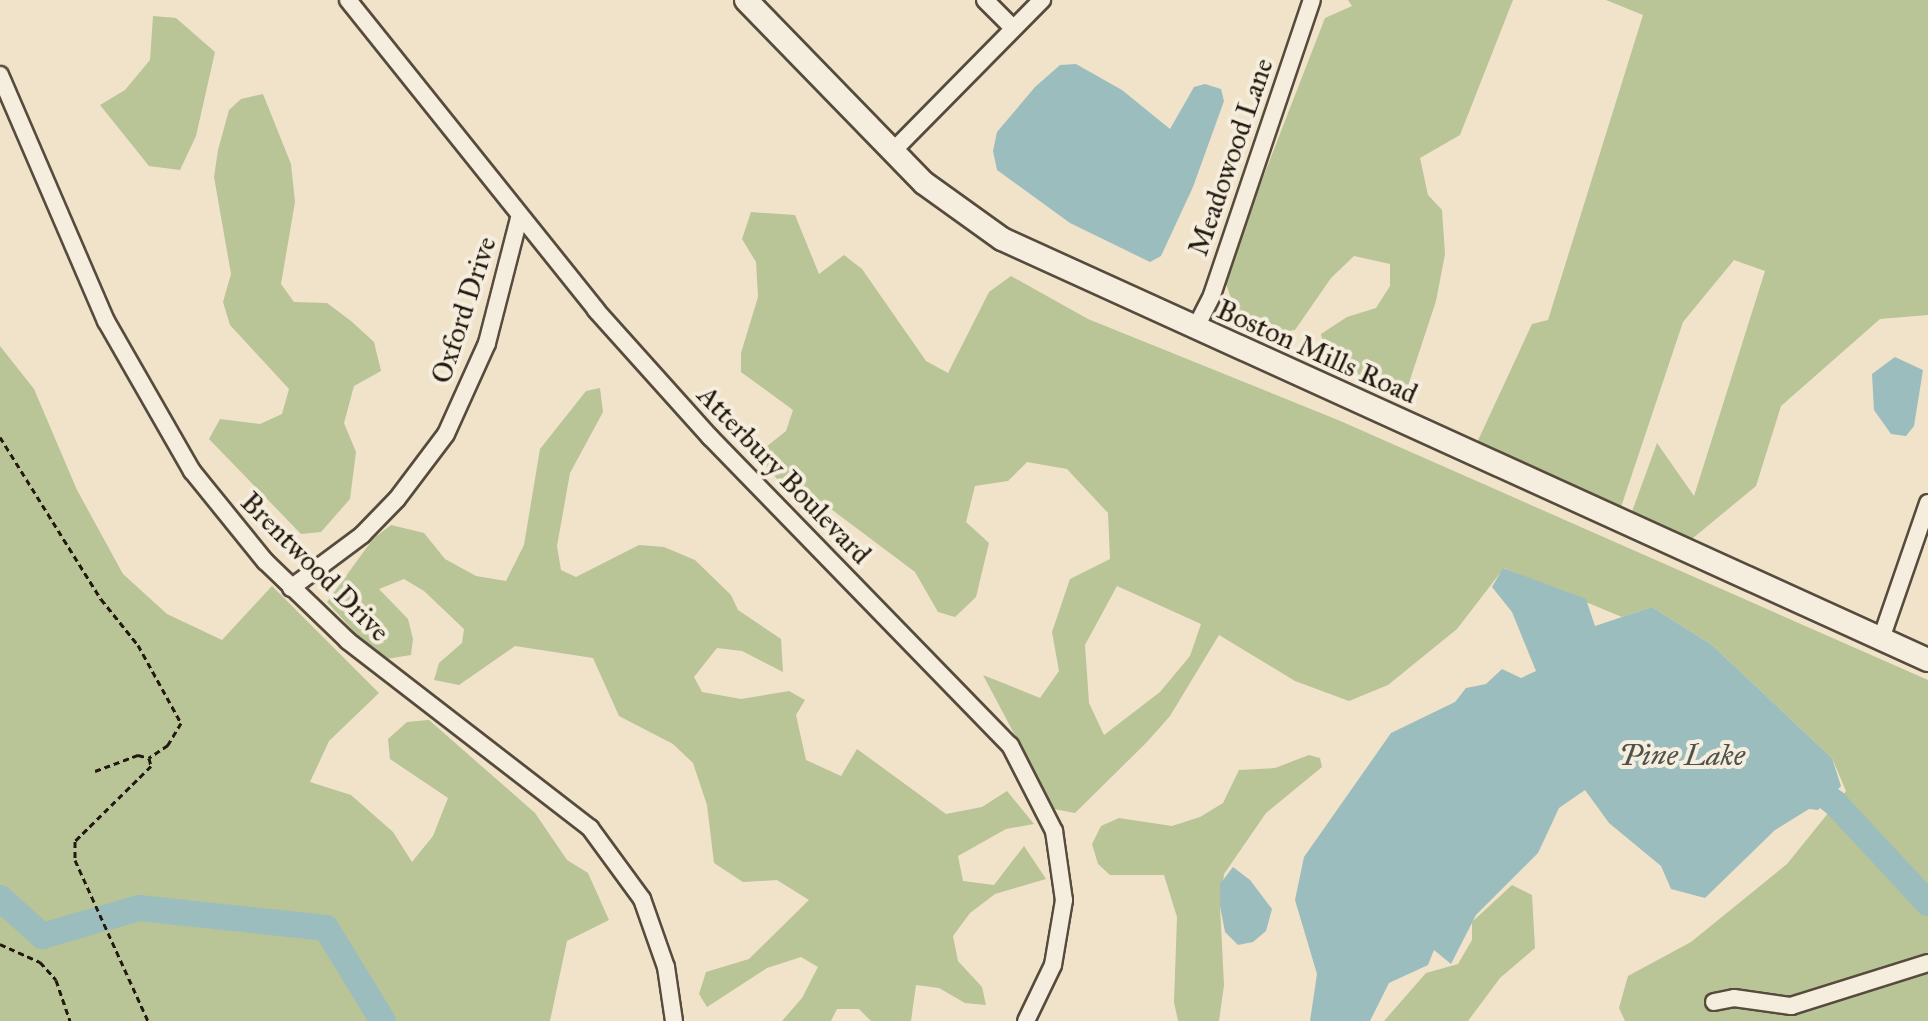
<!DOCTYPE html>
<html>
<head>
<meta charset="utf-8">
<style>
	body { margin:0 }
	#map { position:relative; width:1928px; height:1021px; overflow:hidden; background:#f0e3ca; font-family:"IM FELL Great Primer",serif }
	div>[style] { position:absolute }
	[style*='--x'] { left:calc(var(--x)*1px); top:calc(var(--y)*1px); width:calc(var(--w)*1px); rotate:calc(var(--a)*1deg) }
	.green>* { inset:0; background:#b9c497 }
	.water>* { inset:0; background:#9cbdbd }
	.river>* { height:26px; margin:-13px; padding:0 13px; transform-origin:13px; border-radius:13px; background:#9cbdbd }
	.path>* { height:3px; margin-top:-1.5px; transform-origin:0; background:repeating-linear-gradient(90deg,#22180d 0 6px,transparent 0 10px) }
	.roads { filter:drop-shadow(2px 0 #564b3c) drop-shadow(-2px 0 #564b3c) drop-shadow(0 2px #564b3c) drop-shadow(0 -2px #564b3c) }
	.street>* { height:16px; margin:-8px; padding:0 8px; transform-origin:8px; border-radius:8px; background:#f5eddd }
	.secondary>* { height:22px; margin:-11px; padding:0 11px; transform-origin:11px; border-radius:11px; background:#f5eddd }
	span { translate:-50% -50%; white-space:nowrap; text-align:center; line-height:1.15; -webkit-text-stroke:8px #f5eddd; paint-order:stroke }
	.street-label { font-size:28px; color:#22180d }
	.water-label { font-size:30px; color:#4d524b; font-style:italic }
</style>
</head>
<body>
<div id="map">
	<div class="green">
		<i style="clip-path:polygon(1348px 0,1513px 0,1460px 135px,1420px 158px,1428px 195px,1442px 210px,1445px 254px,1436px 301px,1406px 392px,1378px 387px,1325px 352px,1321px 334px,1347px 317px,1376px 308px,1390px 286px,1390px 264px,1354px 256px,1331px 278px,1295px 330px,1262px 335px,1239px 321px,1224px 278px,1325px 18px,1352px 6px)"></i>
		<i style="clip-path:polygon(1606px 0,1928px 0,1928px 315px,1880px 319px,1781px 406px,1756px 486px,1687px 543px,1630px 517px,1657px 443px,1694px 496px,1765px 271px,1734px 260px,1683px 322px,1619px 513px,1474px 449px,1532px 324px,1548px 320px,1643px 15px)"></i>
		<i style="clip-path:polygon(153px 16px,176px 18px,215px 52px,196px 136px,180px 170px,149px 166px,100px 105px,125px 90px,150px 60px)"></i>
		<i style="clip-path:polygon(263px 94px,291px 164px,295px 202px,281px 284px,294px 302px,327px 303px,351px 321px,374px 342px,381px 371px,354px 386px,344px 423px,356px 452px,350px 499px,321px 532px,301px 534px,209px 439px,220px 419px,260px 424px,282px 414px,289px 389px,230px 325px,223px 302px,231px 274px,214px 177px,218px 150px,229px 110px,241px 99px)"></i>
		<i style="clip-path:polygon(evenodd,751px 212px,795px 215px,819px 274px,844px 255px,862px 269px,926px 361px,948px 373px,989px 292px,1011px 276px,1088px 319px,1338px 420px,1928px 680px,1928px 1021px,1625px 1021px,1619px 1008px,1628px 976px,1691px 942px,1787px 864px,1846px 791px,1832px 758px,1712px 645px,1652px 607px,1622px 617px,1504px 568px,1457px 629px,1388px 685px,1349px 701px,1295px 681px,1219px 635px,1170px 716px,1146px 743px,1075px 813px,1054px 809px,983px 675px,1040px 698px,1059px 671px,1052px 632px,1070px 579px,1110px 559px,1108px 513px,1067px 469px,1027px 462px,1008px 481px,975px 486px,966px 522px,989px 543px,976px 597px,955px 617px,938px 612px,915px 572px,831px 509px,788px 490px,755px 456px,786px 431px,793px 410px,741px 372px,741px 353px,758px 297px,756px 262px,742px 239px,751px 212px,1117px 586px,1201px 624px,1190px 656px,1160px 692px,1104px 735px,1089px 703px,1085px 645px,1117px 586px)"></i>
		<i style="clip-path:polygon(0 346px,34px 389px,77px 490px,123px 574px,167px 614px,222px 640px,272px 586px,379px 693px,329px 741px,310px 782px,351px 795px,393px 832px,412px 862px,433px 836px,448px 798px,390px 759px,388px 739px,407px 722px,429px 720px,535px 813px,567px 860px,588px 873px,609px 920px,567px 941px,550px 1021px,0 1021px)"></i>
		<i style="clip-path:polygon(600px 388px,603px 412px,570px 473px,557px 546px,561px 570px,576px 577px,639px 545px,664px 547px,695px 560px,731px 595px,738px 610px,781px 639px,783px 672px,742px 651px,717px 648px,694px 677px,702px 692px,741px 699px,789px 691px,805px 700px,796px 715px,806px 760px,841px 776px,857px 749px,946px 814px,982px 807px,1007px 791px,1034px 824px,1006px 829px,958px 856px,963px 881px,994px 885px,1024px 846px,1046px 879px,995px 894px,970px 913px,953px 936px,958px 961px,982px 987px,986px 1005px,965px 1003px,939px 988px,916px 985px,911px 1021px,871px 1021px,859px 1009px,837px 1009px,831px 1021px,782px 1021px,802px 998px,818px 967px,801px 957px,767px 968px,707px 1007px,699px 994px,706px 972px,749px 959px,809px 900px,777px 880px,743px 882px,714px 863px,707px 805px,693px 763px,673px 744px,619px 716px,593px 658px,515px 646px,459px 685px,434px 680px,439px 663px,462px 643px,464px 629px,424px 591px,404px 579px,379px 589px,408px 619px,413px 639px,411px 655px,380px 660px,327px 602px,373px 539px,391px 525px,424px 533px,445px 559px,476px 576px,506px 581px,524px 545px,540px 449px,586px 391px)"></i>
		<i style="clip-path:polygon(1309px 755px,1320px 758px,1322px 767px,1266px 813px,1224px 874px,1220px 906px,1224px 985px,1219px 1021px,1178px 1021px,1174px 1002px,1177px 917px,1164px 875px,1110px 875px,1098px 864px,1092px 844px,1101px 826px,1119px 818px,1172px 826px,1200px 817px,1223px 803px,1239px 770px,1275px 768px)"></i>
		<i style="clip-path:polygon(1512px 885px,1532px 895px,1535px 948px,1500px 978px,1468px 1021px,1384px 1021px,1426px 973px,1458px 964px,1472px 940px,1472px 922px)"></i>
	</div>
	<div class="water">
		<i style="clip-path:polygon(1076px 64px,1122px 90px,1170px 129px,1194px 87px,1205px 84px,1221px 89px,1224px 101px,1193px 187px,1161px 256px,1150px 262px,1070px 223px,997px 170px,993px 151px,997px 132px,1035px 87px,1060px 65px)"></i>
		<i style="clip-path:polygon(1895px 357px,1923px 370px,1914px 426px,1906px 436px,1891px 434px,1874px 410px,1872px 374px)"></i>
		<i style="clip-path:polygon(1503px 568px,1586px 599px,1595px 626px,1652px 607px,1712px 645px,1832px 758px,1841px 786px,1818px 810px,1809px 809px,1775px 830px,1705px 898px,1671px 889px,1661px 866px,1609px 823px,1585px 790px,1559px 808px,1538px 853px,1476px 915px,1451px 964px,1434px 950px,1428px 965px,1389px 983px,1370px 1021px,1310px 1021px,1317px 974px,1295px 900px,1304px 857px,1391px 733px,1455px 702px,1466px 688px,1486px 684px,1502px 669px,1521px 678px,1536px 671px,1512px 612px,1492px 587px)"></i>
		<i style="clip-path:polygon(1233px 867px,1250px 880px,1272px 909px,1266px 931px,1253px 942px,1238px 945px,1225px 932px,1220px 906px,1220px 884px)"></i>
	</div>
	<div class="river">
		<i style="--x:1800;--y:777;--w:44;--a:36.6"></i>
		<i style="--x:1835;--y:803;--w:137;--a:47.1"></i>
		<i style="--x:0;--y:898;--w:57;--a:42.1"></i>
		<i style="--x:42;--y:936;--w:101;--a:-16.1"></i>
		<i style="--x:139;--y:908;--w:188;--a:6.1"></i>
		<i style="--x:326;--y:928;--w:109;--a:58.5"></i>
	</div>
	<div class="path">
		<i style="--x:0;--y:437;--w:191;--a:58.1"></i>
		<i style="--x:101;--y:599;--w:59;--a:51.2"></i>
		<i style="--x:138;--y:645;--w:89;--a:61.1"></i>
		<i style="--x:181;--y:723;--w:26;--a:121"></i>
		<i style="--x:168;--y:745;--w:23;--a:146"></i>
		<i style="--x:95;--y:771;--w:46;--a:-20.4"></i>
		<i style="--x:138;--y:755;--w:11;--a:15"></i>
		<i style="--x:149;--y:758;--w:8;--a:76"></i>
		<i style="--x:151;--y:766;--w:107;--a:135.4"></i>
		<i style="--x:75;--y:841;--w:19;--a:90"></i>
		<i style="--x:75;--y:860;--w:177;--a:65.6"></i>
		<i style="--x:0;--y:944;--w:44;--a:24.2"></i>
		<i style="--x:40;--y:962;--w:24;--a:48"></i>
		<i style="--x:56;--y:980;--w:43;--a:71.1"></i>
	</div>
	<div class="roads">
		<div class="street">
			<i style="--x:348;--y:0;--w:397;--a:51.3"></i>
			<i style="--x:596;--y:310;--w:171;--a:48.1"></i>
			<i style="--x:710;--y:437;--w:430;--a:45.8"></i>
			<i style="--x:1010;--y:745;--w:97;--a:62.9"></i>
			<i style="--x:1054;--y:831;--w:70;--a:81.8"></i>
			<i style="--x:1064;--y:900;--w:66;--a:99.6"></i>
			<i style="--x:1053;--y:965;--w:62;--a:115.7"></i>
			<i style="--x:985;--y:0;--w:38;--a:45"></i>
			<i style="--x:0;--y:75;--w:268;--a:66.7"></i>
			<i style="--x:106;--y:321;--w:173;--a:60.2"></i>
			<i style="--x:192;--y:471;--w:116;--a:51"></i>
			<i style="--x:265;--y:561;--w:115;--a:43.9"></i>
			<i style="--x:348;--y:641;--w:306;--a:37.7"></i>
			<i style="--x:590;--y:828;--w:88;--a:53.8"></i>
			<i style="--x:642;--y:899;--w:72;--a:70.6"></i>
			<i style="--x:666;--y:967;--w:55;--a:81.6"></i>
			<i style="--x:892;--y:152;--w:214;--a:-45.4"></i>
			<i style="--x:1195;--y:329;--w:38;--a:-63"></i>
			<i style="--x:1212;--y:295;--w:311;--a:-71.3"></i>
			<i style="--x:291;--y:588;--w:89;--a:-36.7"></i>
			<i style="--x:362;--y:535;--w:50;--a:-45.8"></i>
			<i style="--x:397;--y:499;--w:81;--a:-53"></i>
			<i style="--x:446;--y:434;--w:100;--a:-65.7"></i>
			<i style="--x:487;--y:343;--w:129;--a:-75.6"></i>
			<i style="--x:1881;--y:639;--w:144;--a:-70.9"></i>
			<i style="--x:1714;--y:1002;--w:20;--a:-11"></i>
			<i style="--x:1734;--y:998;--w:58;--a:8"></i>
			<i style="--x:1791;--y:1006;--w:144;--a:-17.4"></i>
		</div>
		<div class="secondary">
			<i style="--x:746;--y:0;--w:255;--a:45.8"></i>
			<i style="--x:924;--y:183;--w:96;--a:35.7"></i>
			<i style="--x:1002;--y:239;--w:1017;--a:24.45"></i>
		</div>
	</div>
	<div class="street-label">
		<span style="left:1231px;top:157px;rotate:-71deg">Meadowood Lane</span>
		<span style="left:464px;top:310px;rotate:-72deg">Oxford Drive</span>
		<span style="left:1317px;top:352px;rotate:24deg">Boston Mills Road</span>
		<span style="left:784px;top:475px;rotate:46deg">Atterbury Boulevard</span>
		<span style="left:315px;top:567px;rotate:45deg">Brentwood Drive</span>
	</div>
	<div class="water-label">
		<span style="left:1682px;top:755px">Pine Lake</span>
	</div>
</div>
</body>
</html>
